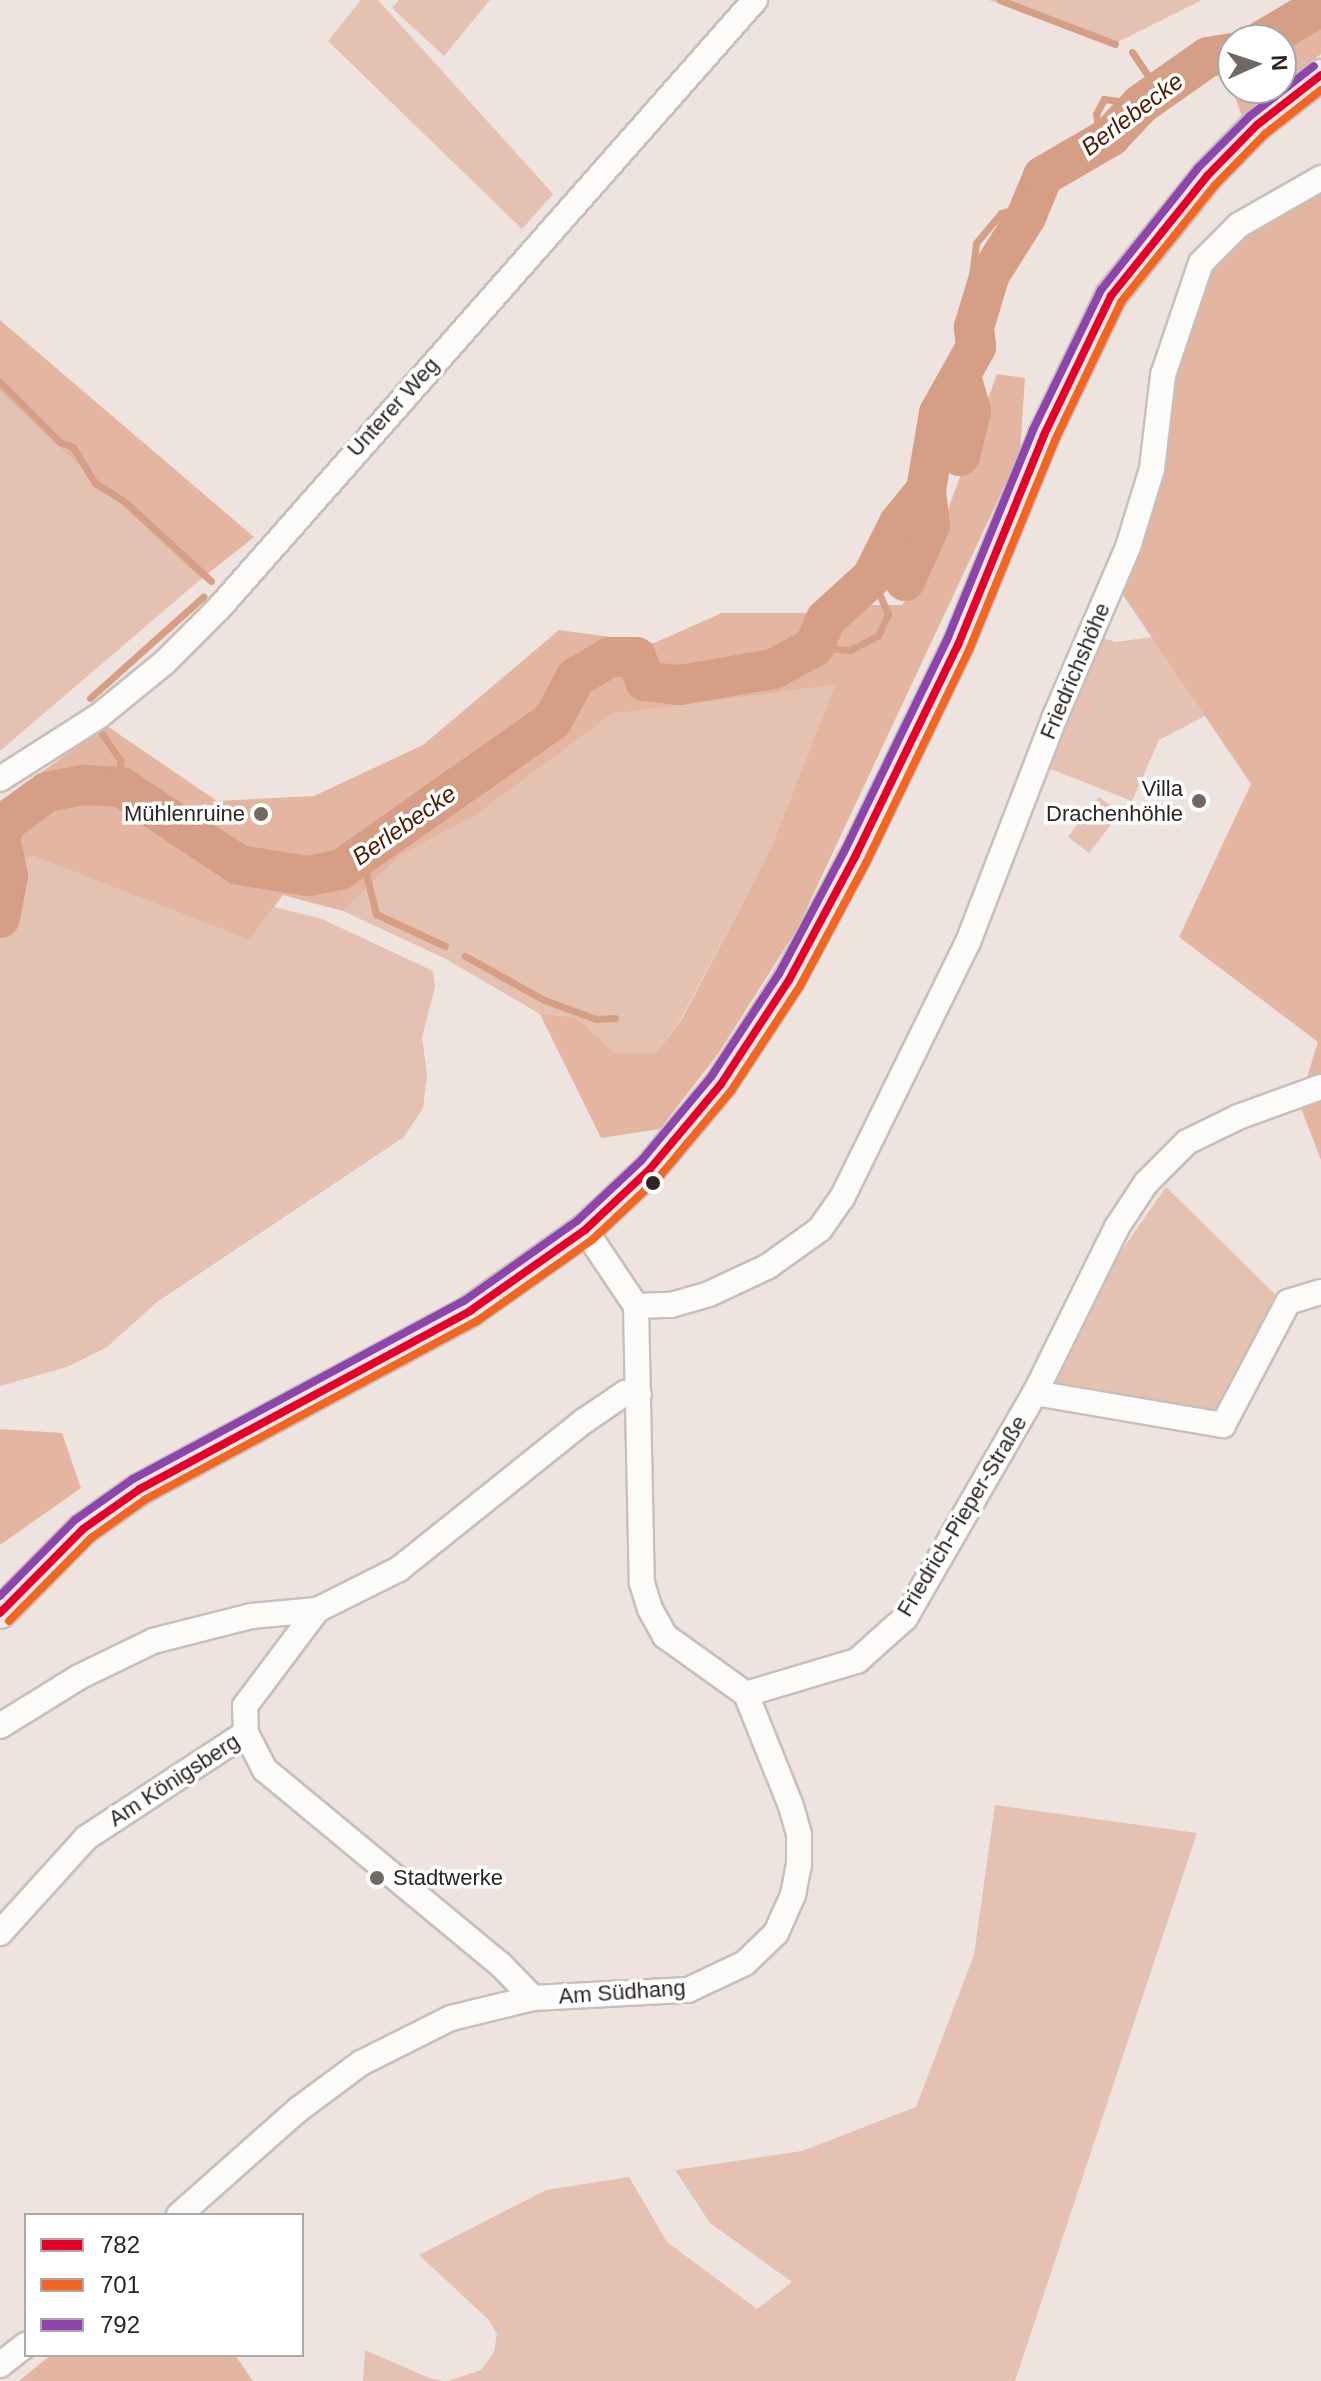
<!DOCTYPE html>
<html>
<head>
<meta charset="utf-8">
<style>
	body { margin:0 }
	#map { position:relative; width:1321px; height:2381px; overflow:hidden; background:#eee3de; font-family:Arial,sans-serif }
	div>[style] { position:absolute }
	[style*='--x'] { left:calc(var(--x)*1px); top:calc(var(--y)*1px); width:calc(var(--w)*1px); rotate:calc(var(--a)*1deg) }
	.green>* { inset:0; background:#e4c1b1 }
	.forest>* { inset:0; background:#e4b5a1 }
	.stream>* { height:7px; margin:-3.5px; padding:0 3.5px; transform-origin:3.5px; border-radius:3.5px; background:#d59e85 }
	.river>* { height:40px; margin:-20px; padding:0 20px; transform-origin:20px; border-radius:20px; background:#d59e85 }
	.roads { filter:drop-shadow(2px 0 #c8bfbb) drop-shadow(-2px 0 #c8bfbb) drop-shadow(0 2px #c8bfbb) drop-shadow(0 -2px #c8bfbb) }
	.minor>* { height:24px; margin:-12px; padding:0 12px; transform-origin:12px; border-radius:12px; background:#fcfbfa }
	.major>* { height:30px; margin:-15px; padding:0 15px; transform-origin:15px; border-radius:15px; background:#f1e9e5 }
	.bus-1>* { height:8px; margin:-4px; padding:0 4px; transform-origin:4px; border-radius:4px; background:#e4002b }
	.bus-2>* { height:8px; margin:-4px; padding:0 4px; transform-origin:4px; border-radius:4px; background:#f26522 }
	.bus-3>* { height:8px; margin:-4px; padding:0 4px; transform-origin:4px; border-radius:4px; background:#8e44ad }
	.dots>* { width:22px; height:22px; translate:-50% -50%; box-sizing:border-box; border:4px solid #fff; border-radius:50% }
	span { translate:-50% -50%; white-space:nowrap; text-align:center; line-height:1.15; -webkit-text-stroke:7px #fff; paint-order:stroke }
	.street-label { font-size:22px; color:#2c2522 }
	.poi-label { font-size:22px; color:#2c2522 }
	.right { translate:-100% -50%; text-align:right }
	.left { translate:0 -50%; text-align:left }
	.water-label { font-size:24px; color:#4f2007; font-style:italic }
	.legend { position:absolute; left:24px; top:2213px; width:280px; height:144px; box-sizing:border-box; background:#fff; border:2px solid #aba8a7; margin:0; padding:10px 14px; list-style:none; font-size:24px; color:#2c2522 }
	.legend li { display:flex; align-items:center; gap:16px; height:40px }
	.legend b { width:40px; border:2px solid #aba8a7 }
	.north { position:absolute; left:1217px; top:24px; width:80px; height:80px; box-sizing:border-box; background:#fff; border:2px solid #aba8a7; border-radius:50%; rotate:87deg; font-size:22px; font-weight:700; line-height:32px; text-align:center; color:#2c2522 }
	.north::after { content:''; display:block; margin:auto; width:28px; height:36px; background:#706864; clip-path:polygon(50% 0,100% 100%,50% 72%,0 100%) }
</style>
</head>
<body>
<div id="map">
	<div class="green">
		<i style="clip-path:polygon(361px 0,378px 0,553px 194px,522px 229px,328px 41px)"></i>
		<i style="clip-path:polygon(399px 0,490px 0,444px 56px,392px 8px)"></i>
		<i style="clip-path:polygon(989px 0,1202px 0,1110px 46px)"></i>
		<i style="clip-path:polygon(0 392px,201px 579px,0 751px)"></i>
		<i style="clip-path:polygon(1099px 637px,1116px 642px,1152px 637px,1205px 716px,1159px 740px,1132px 801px,1048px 768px)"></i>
		<i style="clip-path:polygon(835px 685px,771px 848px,681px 1019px,655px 1054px,616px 1054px,576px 1017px,540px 1014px,446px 959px,343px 911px,401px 855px,476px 815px,612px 714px)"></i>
		<i style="clip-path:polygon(1099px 797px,1120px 813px,1089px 853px,1068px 837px)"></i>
		<i style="clip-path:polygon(33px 856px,249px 940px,274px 907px,322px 919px,433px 971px,435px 987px,422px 1037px,427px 1074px,423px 1108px,404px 1137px,157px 1302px,107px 1347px,67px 1367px,0 1386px,0 870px)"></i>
		<i style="clip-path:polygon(1166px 1187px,1280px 1299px,1230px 1394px,1206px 1416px,1055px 1386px,1053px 1376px,1103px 1277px)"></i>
		<i style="clip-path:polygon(995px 1805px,1197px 1833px,1015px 2381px,448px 2381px,481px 2370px,494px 2352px,497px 2334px,489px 2320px,419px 2255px,546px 2190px,629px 2177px,667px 2242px,757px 2309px,792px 2282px,710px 2223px,675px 2170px,802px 2151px,916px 2107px,974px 1955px)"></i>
		<i style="clip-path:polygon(365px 2350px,429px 2378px,443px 2381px,363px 2381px)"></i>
	</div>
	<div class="forest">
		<i style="clip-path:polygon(1291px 0,1321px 0,1321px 54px,1281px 84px,1281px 40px,1233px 40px,1233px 88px,1276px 88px,1242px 116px,1216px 45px)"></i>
		<i style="clip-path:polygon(1321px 181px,1321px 1160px,1299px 1103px,1318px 1042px,1179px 937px,1251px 784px,1121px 592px,1198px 263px,1223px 223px)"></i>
		<i style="clip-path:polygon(0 320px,254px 537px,201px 579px,0 392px)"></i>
		<i style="clip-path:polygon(997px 374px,1025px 378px,1020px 453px,797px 929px,718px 1054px,660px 1129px,601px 1138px,540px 1014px,576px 1017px,616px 1054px,655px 1054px,682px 1019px,771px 848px,835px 685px,612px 714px,476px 815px,401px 855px,343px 911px,283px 895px,249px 940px,33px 856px,0 870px,0 801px,107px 726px,217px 801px,314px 796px,423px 745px,559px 630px,654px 643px,722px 613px,848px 613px,865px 605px,902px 605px,923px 579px)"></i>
		<i style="clip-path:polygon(0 1429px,62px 1433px,81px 1488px,0 1545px)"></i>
		<i style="clip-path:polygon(51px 2355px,235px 2355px,253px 2381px,19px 2381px)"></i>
	</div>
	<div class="stream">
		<i style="--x:1000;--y:0;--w:123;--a:20.9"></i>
		<i style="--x:1132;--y:52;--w:48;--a:56"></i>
		<i style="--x:1100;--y:142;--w:28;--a:-98"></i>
		<i style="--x:1096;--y:114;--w:17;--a:-62"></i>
		<i style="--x:1104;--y:99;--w:37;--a:8"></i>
		<i style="--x:974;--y:327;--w:26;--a:-101"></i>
		<i style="--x:969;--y:301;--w:58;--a:-83.1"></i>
		<i style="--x:976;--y:243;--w:39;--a:-50"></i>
		<i style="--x:1001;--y:213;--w:29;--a:-14"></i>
		<i style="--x:0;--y:382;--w:85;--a:45"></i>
		<i style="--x:60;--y:442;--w:14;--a:21"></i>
		<i style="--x:73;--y:447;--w:42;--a:58.6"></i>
		<i style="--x:95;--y:483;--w:34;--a:32"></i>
		<i style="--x:124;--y:501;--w:118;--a:42.6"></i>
		<i style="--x:814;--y:647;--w:36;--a:5"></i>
		<i style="--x:850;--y:650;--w:31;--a:-27"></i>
		<i style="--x:878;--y:636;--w:24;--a:-66"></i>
		<i style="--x:888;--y:614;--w:40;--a:-113.4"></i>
		<i style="--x:90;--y:698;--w:152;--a:-41.8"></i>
		<i style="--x:102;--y:734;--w:32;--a:55"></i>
		<i style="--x:120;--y:760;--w:27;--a:88"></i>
		<i style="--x:362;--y:857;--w:59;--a:76.2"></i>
		<i style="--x:376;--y:914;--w:76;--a:24.9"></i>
		<i style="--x:465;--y:956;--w:90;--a:29.1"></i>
		<i style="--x:544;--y:1000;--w:55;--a:20.1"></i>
		<i style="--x:596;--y:1019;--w:19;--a:-3"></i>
	</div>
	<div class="river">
		<i style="--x:1263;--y:40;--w:67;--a:-30.4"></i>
		<i style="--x:960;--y:456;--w:46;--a:-76.3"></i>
		<i style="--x:971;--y:411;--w:36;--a:-106"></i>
		<i style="--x:905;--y:581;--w:61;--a:-65.9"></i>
		<i style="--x:930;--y:525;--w:35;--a:-97"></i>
		<i style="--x:0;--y:918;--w:43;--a:-79.2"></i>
		<i style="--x:8;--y:876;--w:38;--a:-102"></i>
		<i style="--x:0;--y:839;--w:18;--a:-71"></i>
		<i style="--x:6;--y:822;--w:51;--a:-36.2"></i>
		<i style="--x:47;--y:792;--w:38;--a:-11"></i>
		<i style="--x:84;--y:785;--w:37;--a:3"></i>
		<i style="--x:121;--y:787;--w:141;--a:33.5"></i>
		<i style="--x:239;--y:865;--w:70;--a:9.1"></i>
		<i style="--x:308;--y:876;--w:33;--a:-11"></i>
		<i style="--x:340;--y:870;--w:259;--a:-35.1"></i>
		<i style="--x:552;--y:721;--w:50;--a:-61.4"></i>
		<i style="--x:576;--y:677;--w:39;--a:-30"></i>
		<i style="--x:610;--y:657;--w:26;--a:0"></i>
		<i style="--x:636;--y:657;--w:26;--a:69"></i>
		<i style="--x:645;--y:681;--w:35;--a:7"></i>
		<i style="--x:680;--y:685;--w:94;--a:-9.8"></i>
		<i style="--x:773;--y:669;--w:47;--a:-28.2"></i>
		<i style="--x:814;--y:647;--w:30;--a:-67"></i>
		<i style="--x:826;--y:619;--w:62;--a:-42.4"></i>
		<i style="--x:872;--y:577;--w:60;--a:-63.4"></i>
		<i style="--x:899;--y:523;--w:43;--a:-50.7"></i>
		<i style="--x:926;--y:490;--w:78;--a:-80.4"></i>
		<i style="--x:939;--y:413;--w:76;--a:-60.7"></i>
		<i style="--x:976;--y:347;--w:20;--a:-96"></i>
		<i style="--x:974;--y:327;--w:55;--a:-73.2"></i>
		<i style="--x:990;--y:274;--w:67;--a:-57.7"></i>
		<i style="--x:1026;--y:217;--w:44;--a:-67.5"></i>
		<i style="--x:1043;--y:176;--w:78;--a:-30.2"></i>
		<i style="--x:1110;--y:137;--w:45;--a:-46.8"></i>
		<i style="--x:1141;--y:104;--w:82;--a:-35"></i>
		<i style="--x:1208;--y:57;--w:25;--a:-9"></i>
	</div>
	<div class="roads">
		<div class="minor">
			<i style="--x:0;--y:779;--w:117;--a:-32.5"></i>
			<i style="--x:99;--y:716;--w:85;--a:-39.3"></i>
			<i style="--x:165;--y:662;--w:78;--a:-45"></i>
			<i style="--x:220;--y:607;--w:809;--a:-48.61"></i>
			<i style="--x:585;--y:1230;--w:92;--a:56.1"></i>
			<i style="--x:636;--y:1306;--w:277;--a:88.8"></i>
			<i style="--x:642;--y:1583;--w:27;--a:73"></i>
			<i style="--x:650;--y:1609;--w:31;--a:61"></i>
			<i style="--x:665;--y:1636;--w:100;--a:35.6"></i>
			<i style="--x:746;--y:1694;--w:116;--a:-16.6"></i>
			<i style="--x:857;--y:1661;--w:64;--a:-41.9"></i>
			<i style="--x:905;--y:1618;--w:260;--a:-60"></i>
			<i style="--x:1035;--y:1393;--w:185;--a:-63.7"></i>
			<i style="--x:1117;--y:1227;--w:53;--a:-56.6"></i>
			<i style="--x:1146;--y:1183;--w:58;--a:-45"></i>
			<i style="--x:1187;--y:1142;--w:57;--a:-26.1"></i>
			<i style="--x:1238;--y:1117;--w:88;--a:-19.9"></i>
			<i style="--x:636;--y:1306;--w:35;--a:-2"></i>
			<i style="--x:671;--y:1305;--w:40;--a:-16"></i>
			<i style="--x:709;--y:1294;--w:64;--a:-25"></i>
			<i style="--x:767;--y:1267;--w:65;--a:-35.6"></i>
			<i style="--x:820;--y:1229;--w:38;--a:-55"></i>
			<i style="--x:842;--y:1198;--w:285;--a:-63.8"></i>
			<i style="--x:968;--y:942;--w:239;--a:-68.9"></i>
			<i style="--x:1054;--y:719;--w:187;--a:-66.7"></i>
			<i style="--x:1128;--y:547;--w:82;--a:-72.9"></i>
			<i style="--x:1152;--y:469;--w:95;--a:-83.3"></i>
			<i style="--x:1163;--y:375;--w:118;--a:-71.3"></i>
			<i style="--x:1201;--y:263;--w:54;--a:-45"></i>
			<i style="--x:1239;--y:225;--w:95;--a:-29.8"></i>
			<i style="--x:1035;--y:1393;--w:191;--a:9.7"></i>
			<i style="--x:1223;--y:1425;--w:139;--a:-62.1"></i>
			<i style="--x:1288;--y:1302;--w:34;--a:-17"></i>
			<i style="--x:0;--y:1726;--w:93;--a:-31.8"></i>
			<i style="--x:79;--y:1677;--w:82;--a:-25.9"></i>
			<i style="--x:153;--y:1641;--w:101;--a:-14.3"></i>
			<i style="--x:251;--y:1616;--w:66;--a:-5.2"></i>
			<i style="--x:0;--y:1933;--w:128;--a:-47.8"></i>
			<i style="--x:86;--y:1838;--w:191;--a:-33.3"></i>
			<i style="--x:533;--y:1998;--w:46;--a:-134.1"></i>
			<i style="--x:501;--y:1965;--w:306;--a:-140.4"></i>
			<i style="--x:265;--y:1770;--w:42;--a:-117.2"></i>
			<i style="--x:246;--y:1733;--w:27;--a:-92"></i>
			<i style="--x:245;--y:1706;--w:120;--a:-53.1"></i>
			<i style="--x:317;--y:1610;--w:92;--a:-26.6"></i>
			<i style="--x:399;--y:1569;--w:237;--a:-38.7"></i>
			<i style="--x:584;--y:1421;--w:50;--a:-34.3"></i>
			<i style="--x:625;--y:1393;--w:14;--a:8"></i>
			<i style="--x:179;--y:2215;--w:160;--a:-41.5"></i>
			<i style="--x:299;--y:2109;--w:77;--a:-36.6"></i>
			<i style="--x:361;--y:2063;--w:101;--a:-26.6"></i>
			<i style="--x:451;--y:2018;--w:84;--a:-13.7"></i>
			<i style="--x:533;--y:1998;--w:155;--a:-3"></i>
			<i style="--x:688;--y:1990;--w:63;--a:-25.3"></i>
			<i style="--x:745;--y:1963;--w:43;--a:-44.1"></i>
			<i style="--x:776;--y:1933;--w:42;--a:-65.9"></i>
			<i style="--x:793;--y:1895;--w:31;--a:-79"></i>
			<i style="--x:799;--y:1865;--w:31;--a:-90"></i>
			<i style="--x:799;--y:1834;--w:29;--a:-106"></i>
			<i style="--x:791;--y:1806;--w:121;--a:-111.9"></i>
			<i style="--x:0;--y:2365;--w:33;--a:-38"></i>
		</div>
		<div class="major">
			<i style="--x:0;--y:1613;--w:118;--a:-45.3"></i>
			<i style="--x:83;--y:1529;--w:70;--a:-35.1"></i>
			<i style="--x:140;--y:1489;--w:375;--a:-28.3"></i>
			<i style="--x:470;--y:1311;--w:141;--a:-35.2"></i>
			<i style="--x:585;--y:1230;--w:89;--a:-43.2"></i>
			<i style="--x:650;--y:1169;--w:111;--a:-50.1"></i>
			<i style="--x:721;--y:1084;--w:124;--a:-56.8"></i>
			<i style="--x:789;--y:980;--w:140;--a:-61.8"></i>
			<i style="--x:855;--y:857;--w:236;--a:-64.1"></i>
			<i style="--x:958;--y:645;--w:227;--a:-67.7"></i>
			<i style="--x:1044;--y:435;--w:154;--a:-64.3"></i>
			<i style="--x:1111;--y:296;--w:154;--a:-51.3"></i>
			<i style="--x:1207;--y:176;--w:71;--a:-45.6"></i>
			<i style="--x:1257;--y:125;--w:81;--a:-38"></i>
		</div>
	</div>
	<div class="bus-1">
		<i style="--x:0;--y:1613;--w:118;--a:-45.3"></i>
		<i style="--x:83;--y:1529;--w:70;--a:-35.1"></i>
		<i style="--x:140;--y:1489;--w:375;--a:-28.3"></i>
		<i style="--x:470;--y:1311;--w:141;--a:-35.2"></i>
		<i style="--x:585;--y:1230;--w:89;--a:-43.2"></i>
		<i style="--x:650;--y:1169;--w:111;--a:-50.1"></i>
		<i style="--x:721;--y:1084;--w:124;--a:-56.8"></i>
		<i style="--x:789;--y:980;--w:140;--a:-61.8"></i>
		<i style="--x:855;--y:857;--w:236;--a:-64.1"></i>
		<i style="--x:958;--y:645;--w:227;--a:-67.7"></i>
		<i style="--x:1044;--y:435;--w:154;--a:-64.3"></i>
		<i style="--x:1111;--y:296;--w:154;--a:-51.3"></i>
		<i style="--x:1207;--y:176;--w:71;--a:-45.6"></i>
		<i style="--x:1257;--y:125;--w:81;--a:-38"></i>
	</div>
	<div class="bus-2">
		<i style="--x:9;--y:1621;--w:117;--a:-45.3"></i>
		<i style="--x:91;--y:1538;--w:67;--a:-35.3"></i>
		<i style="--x:146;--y:1499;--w:376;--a:-28.3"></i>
		<i style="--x:477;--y:1321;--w:141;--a:-35.2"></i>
		<i style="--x:592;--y:1240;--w:92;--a:-43.2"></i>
		<i style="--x:659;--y:1177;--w:112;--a:-50.1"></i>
		<i style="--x:731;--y:1091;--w:126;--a:-56.7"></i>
		<i style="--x:800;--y:986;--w:140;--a:-61.8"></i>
		<i style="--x:866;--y:863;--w:237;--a:-64.2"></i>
		<i style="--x:969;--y:650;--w:227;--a:-67.7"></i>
		<i style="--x:1055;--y:440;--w:153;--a:-64.4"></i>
		<i style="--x:1121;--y:302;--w:151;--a:-51.2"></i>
		<i style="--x:1216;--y:184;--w:70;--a:-45.6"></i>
		<i style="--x:1265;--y:134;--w:71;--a:-38.2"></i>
	</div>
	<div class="bus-3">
		<i style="--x:0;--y:1596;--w:107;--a:-45.4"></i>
		<i style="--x:75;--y:1520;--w:71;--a:-35.3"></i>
		<i style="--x:133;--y:1479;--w:376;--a:-28.3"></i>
		<i style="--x:464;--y:1301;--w:138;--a:-35.3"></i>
		<i style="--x:577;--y:1221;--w:88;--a:-43.2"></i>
		<i style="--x:641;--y:1161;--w:109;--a:-50.2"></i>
		<i style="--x:711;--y:1077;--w:123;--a:-56.6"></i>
		<i style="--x:779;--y:974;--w:138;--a:-62"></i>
		<i style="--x:844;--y:852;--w:236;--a:-64.1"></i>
		<i style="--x:947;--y:640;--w:227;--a:-67.7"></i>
		<i style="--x:1033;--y:430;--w:156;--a:-64.1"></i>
		<i style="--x:1101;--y:290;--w:156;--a:-51.5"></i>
		<i style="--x:1198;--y:168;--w:74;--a:-45"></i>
		<i style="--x:1250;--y:116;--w:81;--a:-38"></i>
	</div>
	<div class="dots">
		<i style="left:1199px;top:801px;background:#706864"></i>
		<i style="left:261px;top:814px;background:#706864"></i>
		<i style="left:653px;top:1183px;background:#2c2522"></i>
		<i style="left:377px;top:1878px;background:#706864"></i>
	</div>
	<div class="street-label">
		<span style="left:393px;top:407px;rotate:-48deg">Unterer Weg</span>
		<span style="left:1075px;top:671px;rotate:-67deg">Friedrichshöhe</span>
		<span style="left:962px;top:1516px;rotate:-59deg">Friedrich-Pieper-Straße</span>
		<span style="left:174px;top:1780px;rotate:-33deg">Am Königsberg</span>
		<span style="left:622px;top:1992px;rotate:-4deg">Am Südhang</span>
	</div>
	<div class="poi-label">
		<span class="right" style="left:1183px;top:801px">Villa<br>Drachenhöhle</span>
		<span class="right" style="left:245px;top:814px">Mühlenruine</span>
		<span class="left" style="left:393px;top:1878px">Stadtwerke</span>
	</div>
	<div class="water-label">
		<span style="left:1132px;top:114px;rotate:-37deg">Berlebecke</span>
		<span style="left:404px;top:825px;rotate:-35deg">Berlebecke</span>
	</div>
	<ul class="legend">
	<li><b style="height:10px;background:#e4002b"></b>782</li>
	<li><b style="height:10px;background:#f26522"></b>701</li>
	<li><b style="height:10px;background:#8e44ad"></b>792</li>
	</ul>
	<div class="north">N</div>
</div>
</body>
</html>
